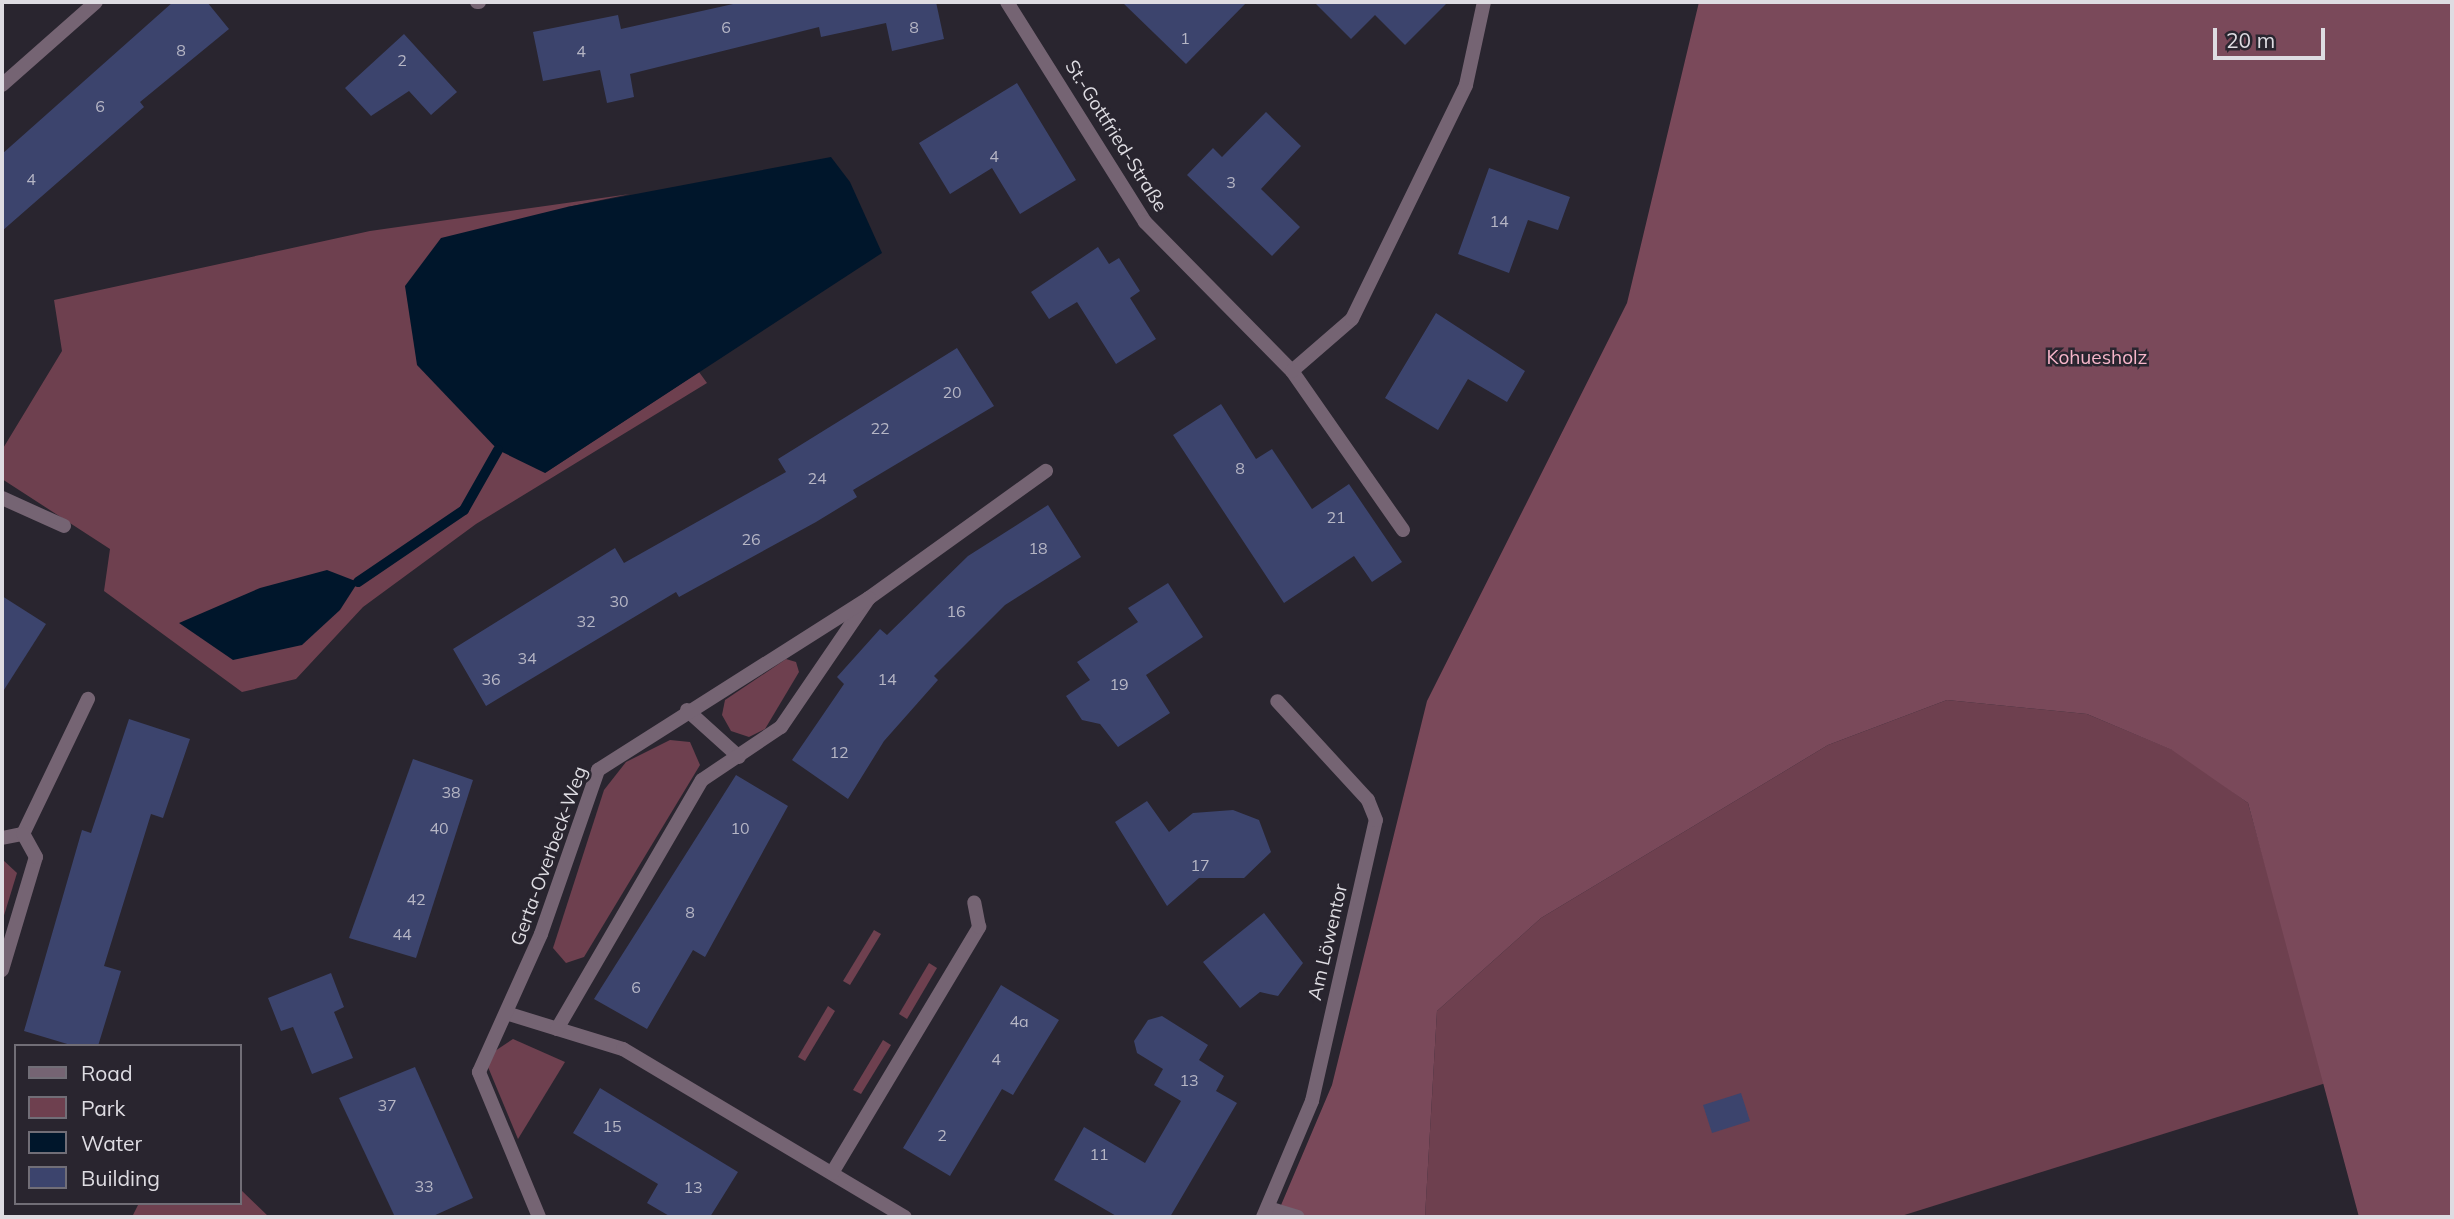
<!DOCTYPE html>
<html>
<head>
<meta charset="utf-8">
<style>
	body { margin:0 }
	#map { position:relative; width:2454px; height:1219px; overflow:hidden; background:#29252f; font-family:Mulish,sans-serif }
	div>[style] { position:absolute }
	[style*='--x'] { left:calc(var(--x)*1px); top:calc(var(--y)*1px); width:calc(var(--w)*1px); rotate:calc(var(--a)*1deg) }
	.green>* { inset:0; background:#6e404f }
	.forest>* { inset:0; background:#7a495a }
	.water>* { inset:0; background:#00162b }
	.stream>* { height:10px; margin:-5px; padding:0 5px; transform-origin:5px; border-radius:5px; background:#00162b }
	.building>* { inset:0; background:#3c446d }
	.service>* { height:14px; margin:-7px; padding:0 7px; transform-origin:7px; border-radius:7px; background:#756473 }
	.minor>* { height:14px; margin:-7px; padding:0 7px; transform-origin:7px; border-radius:7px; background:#756473 }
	span { translate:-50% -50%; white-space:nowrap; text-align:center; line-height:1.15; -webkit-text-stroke:5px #29252f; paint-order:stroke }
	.number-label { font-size:16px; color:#b6b6c5 }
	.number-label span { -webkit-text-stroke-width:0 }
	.street-label { font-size:19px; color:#dedce2 }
	.park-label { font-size:19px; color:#f7b6ca }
	.frame { position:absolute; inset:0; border:4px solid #dedce2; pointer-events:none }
	.legend { position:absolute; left:14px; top:1044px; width:228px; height:161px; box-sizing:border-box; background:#29252f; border:2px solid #716e77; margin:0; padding:9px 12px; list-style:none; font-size:21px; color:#dedce2 }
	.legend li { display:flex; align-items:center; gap:14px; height:35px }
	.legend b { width:35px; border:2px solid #716e77 }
	.scale { position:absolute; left:2213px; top:28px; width:112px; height:32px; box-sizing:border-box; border:4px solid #dedce2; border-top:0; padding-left:9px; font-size:21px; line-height:24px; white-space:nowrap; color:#dedce2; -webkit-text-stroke:5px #29252f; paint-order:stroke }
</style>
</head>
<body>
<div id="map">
	<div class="green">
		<i style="clip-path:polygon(630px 194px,567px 207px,545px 473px,699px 372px,707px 383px,476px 524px,363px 607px,296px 679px,242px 692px,104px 591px,110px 549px,2px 479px,2px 450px,62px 351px,54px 300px,370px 231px)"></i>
		<i style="clip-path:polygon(786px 659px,796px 662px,799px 672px,765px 729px,749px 737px,731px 731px,722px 715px,725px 700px)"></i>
		<i style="clip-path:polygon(1947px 700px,2087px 714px,2180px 753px,2248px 803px,2326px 1083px,1898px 1217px,1425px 1217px,1437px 1011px,1541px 918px,1828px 745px)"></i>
		<i style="clip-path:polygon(670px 740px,690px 742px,700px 765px,584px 957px,566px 963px,553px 948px,604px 790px,626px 762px)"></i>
		<i style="clip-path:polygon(2px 859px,17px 873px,2px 922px)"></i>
		<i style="clip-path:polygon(874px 930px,881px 934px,850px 985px,843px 981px)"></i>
		<i style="clip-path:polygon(929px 963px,937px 968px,907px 1019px,899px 1014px)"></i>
		<i style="clip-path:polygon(828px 1006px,835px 1011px,805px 1061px,798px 1057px)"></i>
		<i style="clip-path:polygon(513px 1039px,565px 1062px,518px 1139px,488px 1067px,495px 1051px)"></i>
		<i style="clip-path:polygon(883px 1040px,891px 1045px,861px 1094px,853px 1090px)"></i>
		<i style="clip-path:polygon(240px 1189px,269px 1217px,132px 1217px,139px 1203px,240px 1203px)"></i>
	</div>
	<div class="forest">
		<i style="clip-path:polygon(1699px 2px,2452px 2px,2452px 1217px,2359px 1217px,2248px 803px,2172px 750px,2087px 714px,1947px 700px,1828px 745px,1541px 918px,1437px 1011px,1425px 1217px,1276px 1217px,1332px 1085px,1427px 701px,1627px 303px)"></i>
	</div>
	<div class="water">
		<i style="clip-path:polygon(831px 157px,850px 182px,882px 253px,545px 473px,498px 450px,417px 365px,405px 286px,441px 238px,567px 207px)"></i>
		<i style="clip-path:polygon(327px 570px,358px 582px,340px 610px,302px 645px,233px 660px,179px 623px,260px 588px)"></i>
	</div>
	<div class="stream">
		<i style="--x:358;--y:582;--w:128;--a:-34.2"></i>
		<i style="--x:464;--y:510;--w:69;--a:-60.5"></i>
	</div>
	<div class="building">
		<i style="clip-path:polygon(173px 2px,207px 2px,229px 29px,140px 102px,144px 107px,2px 231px,2px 154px)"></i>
		<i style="clip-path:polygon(742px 2px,936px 2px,944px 39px,892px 51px,886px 23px,821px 37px,819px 27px,630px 74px,634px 97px,607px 103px,600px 70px,543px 81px,533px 32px,618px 15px,621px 29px)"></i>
		<i style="clip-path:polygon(1122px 2px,1247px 2px,1186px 64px)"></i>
		<i style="clip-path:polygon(1314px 2px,1448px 2px,1405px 45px,1375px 15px,1351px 39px)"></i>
		<i style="clip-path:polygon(404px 34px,457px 92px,431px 115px,409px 91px,371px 116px,345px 88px)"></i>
		<i style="clip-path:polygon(1017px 83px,1076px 180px,1020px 214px,992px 168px,950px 194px,919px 143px)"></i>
		<i style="clip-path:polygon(1266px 112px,1301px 146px,1261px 189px,1300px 227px,1272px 256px,1187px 175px,1213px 148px,1222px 157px)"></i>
		<i style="clip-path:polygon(1489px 168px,1570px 197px,1558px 230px,1528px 220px,1509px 273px,1458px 254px)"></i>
		<i style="clip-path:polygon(1098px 247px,1109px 264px,1119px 258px,1140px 291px,1130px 298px,1156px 339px,1116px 364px,1077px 302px,1049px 319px,1031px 292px)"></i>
		<i style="clip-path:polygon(1436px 313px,1525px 371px,1507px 402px,1468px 379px,1438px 430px,1385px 398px)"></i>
		<i style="clip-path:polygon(957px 348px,994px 406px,853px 490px,857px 497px,816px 522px,679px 597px,676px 592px,486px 706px,453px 649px,615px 548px,624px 563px,786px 472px,778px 459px)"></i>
		<i style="clip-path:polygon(1221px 404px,1256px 459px,1272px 449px,1312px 509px,1349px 484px,1402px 562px,1372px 582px,1354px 556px,1284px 603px,1173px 435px)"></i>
		<i style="clip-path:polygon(1048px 505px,1081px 557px,1005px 605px,934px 676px,938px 680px,884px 741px,848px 799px,792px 760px,844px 684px,837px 677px,880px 629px,887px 635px,968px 556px)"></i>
		<i style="clip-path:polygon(1168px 583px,1203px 637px,1146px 675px,1170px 713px,1118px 747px,1100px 724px,1082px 720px,1066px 696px,1090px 680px,1077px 662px,1138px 622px,1128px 608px)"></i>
		<i style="clip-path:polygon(2px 596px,46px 624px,2px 693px)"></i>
		<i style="clip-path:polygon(129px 719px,190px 739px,163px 818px,151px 814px,104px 966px,121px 971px,98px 1046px,74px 1046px,24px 1031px,82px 830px,91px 833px)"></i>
		<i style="clip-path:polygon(413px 759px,473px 780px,416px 958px,349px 938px)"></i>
		<i style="clip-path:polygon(736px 775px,788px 806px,705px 957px,693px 950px,647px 1029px,594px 999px)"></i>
		<i style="clip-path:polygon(1147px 801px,1169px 832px,1193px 813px,1233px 810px,1259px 820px,1271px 852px,1244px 878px,1199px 878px,1167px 906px,1115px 822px)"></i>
		<i style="clip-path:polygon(1264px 913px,1303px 963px,1278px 996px,1260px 992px,1240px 1008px,1203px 962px)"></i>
		<i style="clip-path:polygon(331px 973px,344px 1007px,334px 1012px,353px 1058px,312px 1074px,293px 1027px,281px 1031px,268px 998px)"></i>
		<i style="clip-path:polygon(1001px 985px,1059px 1020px,1013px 1095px,1002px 1089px,950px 1176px,903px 1148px)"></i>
		<i style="clip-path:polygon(1162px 1016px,1208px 1045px,1199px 1060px,1224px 1076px,1216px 1091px,1237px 1103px,1170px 1217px,1118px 1217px,1054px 1180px,1084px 1127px,1145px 1163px,1181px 1101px,1154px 1085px,1163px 1069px,1137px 1053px,1134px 1041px,1148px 1020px)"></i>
		<i style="clip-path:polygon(415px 1067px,473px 1198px,431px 1217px,395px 1217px,339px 1098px)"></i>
		<i style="clip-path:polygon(600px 1088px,738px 1172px,710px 1217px,671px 1217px,647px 1203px,658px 1184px,573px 1133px)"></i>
		<i style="clip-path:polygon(1741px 1093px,1750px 1121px,1712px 1133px,1703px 1105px)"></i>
	</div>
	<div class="service">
		<i style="--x:2;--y:498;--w:68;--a:24.3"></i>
		<i style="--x:1268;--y:1208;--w:31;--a:17"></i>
	</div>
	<div class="minor">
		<i style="--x:477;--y:2;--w:2;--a:0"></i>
		<i style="--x:1007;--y:2;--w:260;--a:57.9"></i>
		<i style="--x:1145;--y:222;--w:209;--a:45.4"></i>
		<i style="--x:1292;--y:371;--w:194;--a:55.1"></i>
		<i style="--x:2;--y:85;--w:125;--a:-41.4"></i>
		<i style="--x:1292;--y:371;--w:79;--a:-40.9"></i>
		<i style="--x:1352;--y:319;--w:260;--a:-64"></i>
		<i style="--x:1466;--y:85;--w:85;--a:-77.8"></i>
		<i style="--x:687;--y:710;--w:70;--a:42.1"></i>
		<i style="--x:2;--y:838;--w:21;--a:-11"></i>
		<i style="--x:23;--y:834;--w:150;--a:-64.3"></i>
		<i style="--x:2;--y:970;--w:118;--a:-73.3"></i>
		<i style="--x:36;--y:857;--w:26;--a:-119"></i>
		<i style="--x:509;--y:1014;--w:119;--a:17.1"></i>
		<i style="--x:623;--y:1049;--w:328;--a:30.8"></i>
		<i style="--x:557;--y:1029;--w:288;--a:-59.8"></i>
		<i style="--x:702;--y:780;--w:95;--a:-33.9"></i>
		<i style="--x:781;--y:727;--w:156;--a:-55.7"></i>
		<i style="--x:869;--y:598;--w:218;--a:-35.7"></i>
		<i style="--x:832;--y:1173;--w:287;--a:-59.1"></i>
		<i style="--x:979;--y:927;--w:25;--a:-101"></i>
		<i style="--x:539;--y:1217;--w:157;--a:-112.5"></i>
		<i style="--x:479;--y:1072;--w:151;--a:-65.8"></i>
		<i style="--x:541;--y:934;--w:174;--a:-70.8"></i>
		<i style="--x:598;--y:770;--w:321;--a:-32.4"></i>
		<i style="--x:1263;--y:1217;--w:126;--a:-67.1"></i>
		<i style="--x:1312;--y:1101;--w:288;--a:-77.2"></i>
		<i style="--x:1376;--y:820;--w:22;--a:-112"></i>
		<i style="--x:1368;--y:800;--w:134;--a:-132.6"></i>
	</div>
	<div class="number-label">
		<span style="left:726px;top:27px">6</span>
		<span style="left:914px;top:27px">8</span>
		<span style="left:1185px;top:38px">1</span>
		<span style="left:181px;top:50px">8</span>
		<span style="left:581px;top:51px">4</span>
		<span style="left:402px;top:60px">2</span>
		<span style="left:100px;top:106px">6</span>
		<span style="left:994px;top:156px">4</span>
		<span style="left:31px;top:179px">4</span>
		<span style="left:1231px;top:182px">3</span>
		<span style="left:1499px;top:221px">14</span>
		<span style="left:952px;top:392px">20</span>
		<span style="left:880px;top:428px">22</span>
		<span style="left:1240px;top:468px">8</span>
		<span style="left:817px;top:478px">24</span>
		<span style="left:1336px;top:517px">21</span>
		<span style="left:751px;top:539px">26</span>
		<span style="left:1038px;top:548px">18</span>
		<span style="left:619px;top:601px">30</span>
		<span style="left:956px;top:611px">16</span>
		<span style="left:586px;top:621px">32</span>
		<span style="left:527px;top:658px">34</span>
		<span style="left:491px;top:679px">36</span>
		<span style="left:887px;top:679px">14</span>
		<span style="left:1119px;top:684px">19</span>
		<span style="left:839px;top:752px">12</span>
		<span style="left:451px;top:792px">38</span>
		<span style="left:439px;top:828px">40</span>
		<span style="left:740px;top:828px">10</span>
		<span style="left:1200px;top:865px">17</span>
		<span style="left:416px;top:899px">42</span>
		<span style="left:690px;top:912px">8</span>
		<span style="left:402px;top:934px">44</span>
		<span style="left:636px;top:987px">6</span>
		<span style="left:1019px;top:1021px">4a</span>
		<span style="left:996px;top:1059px">4</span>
		<span style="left:1189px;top:1080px">13</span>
		<span style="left:387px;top:1105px">37</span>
		<span style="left:612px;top:1126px">15</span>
		<span style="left:942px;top:1135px">2</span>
		<span style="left:1099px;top:1154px">11</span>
		<span style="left:424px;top:1186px">33</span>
		<span style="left:693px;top:1187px">13</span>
	</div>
	<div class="street-label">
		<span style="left:1116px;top:136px;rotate:58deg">St.-Gottfried-Straße</span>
		<span style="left:549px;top:856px;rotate:-70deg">Gerta-Overbeck-Weg</span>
		<span style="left:1328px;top:942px;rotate:-77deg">Am Löwentor</span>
	</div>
	<div class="park-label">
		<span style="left:2097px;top:358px">Kohuesholz</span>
	</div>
	<div class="frame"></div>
	<ul class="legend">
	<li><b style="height:9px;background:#756473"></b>Road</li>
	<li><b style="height:19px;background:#6e404f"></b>Park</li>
	<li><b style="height:19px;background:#00162b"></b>Water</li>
	<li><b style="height:19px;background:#3c446d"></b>Building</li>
	</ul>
	<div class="scale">20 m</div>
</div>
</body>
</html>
